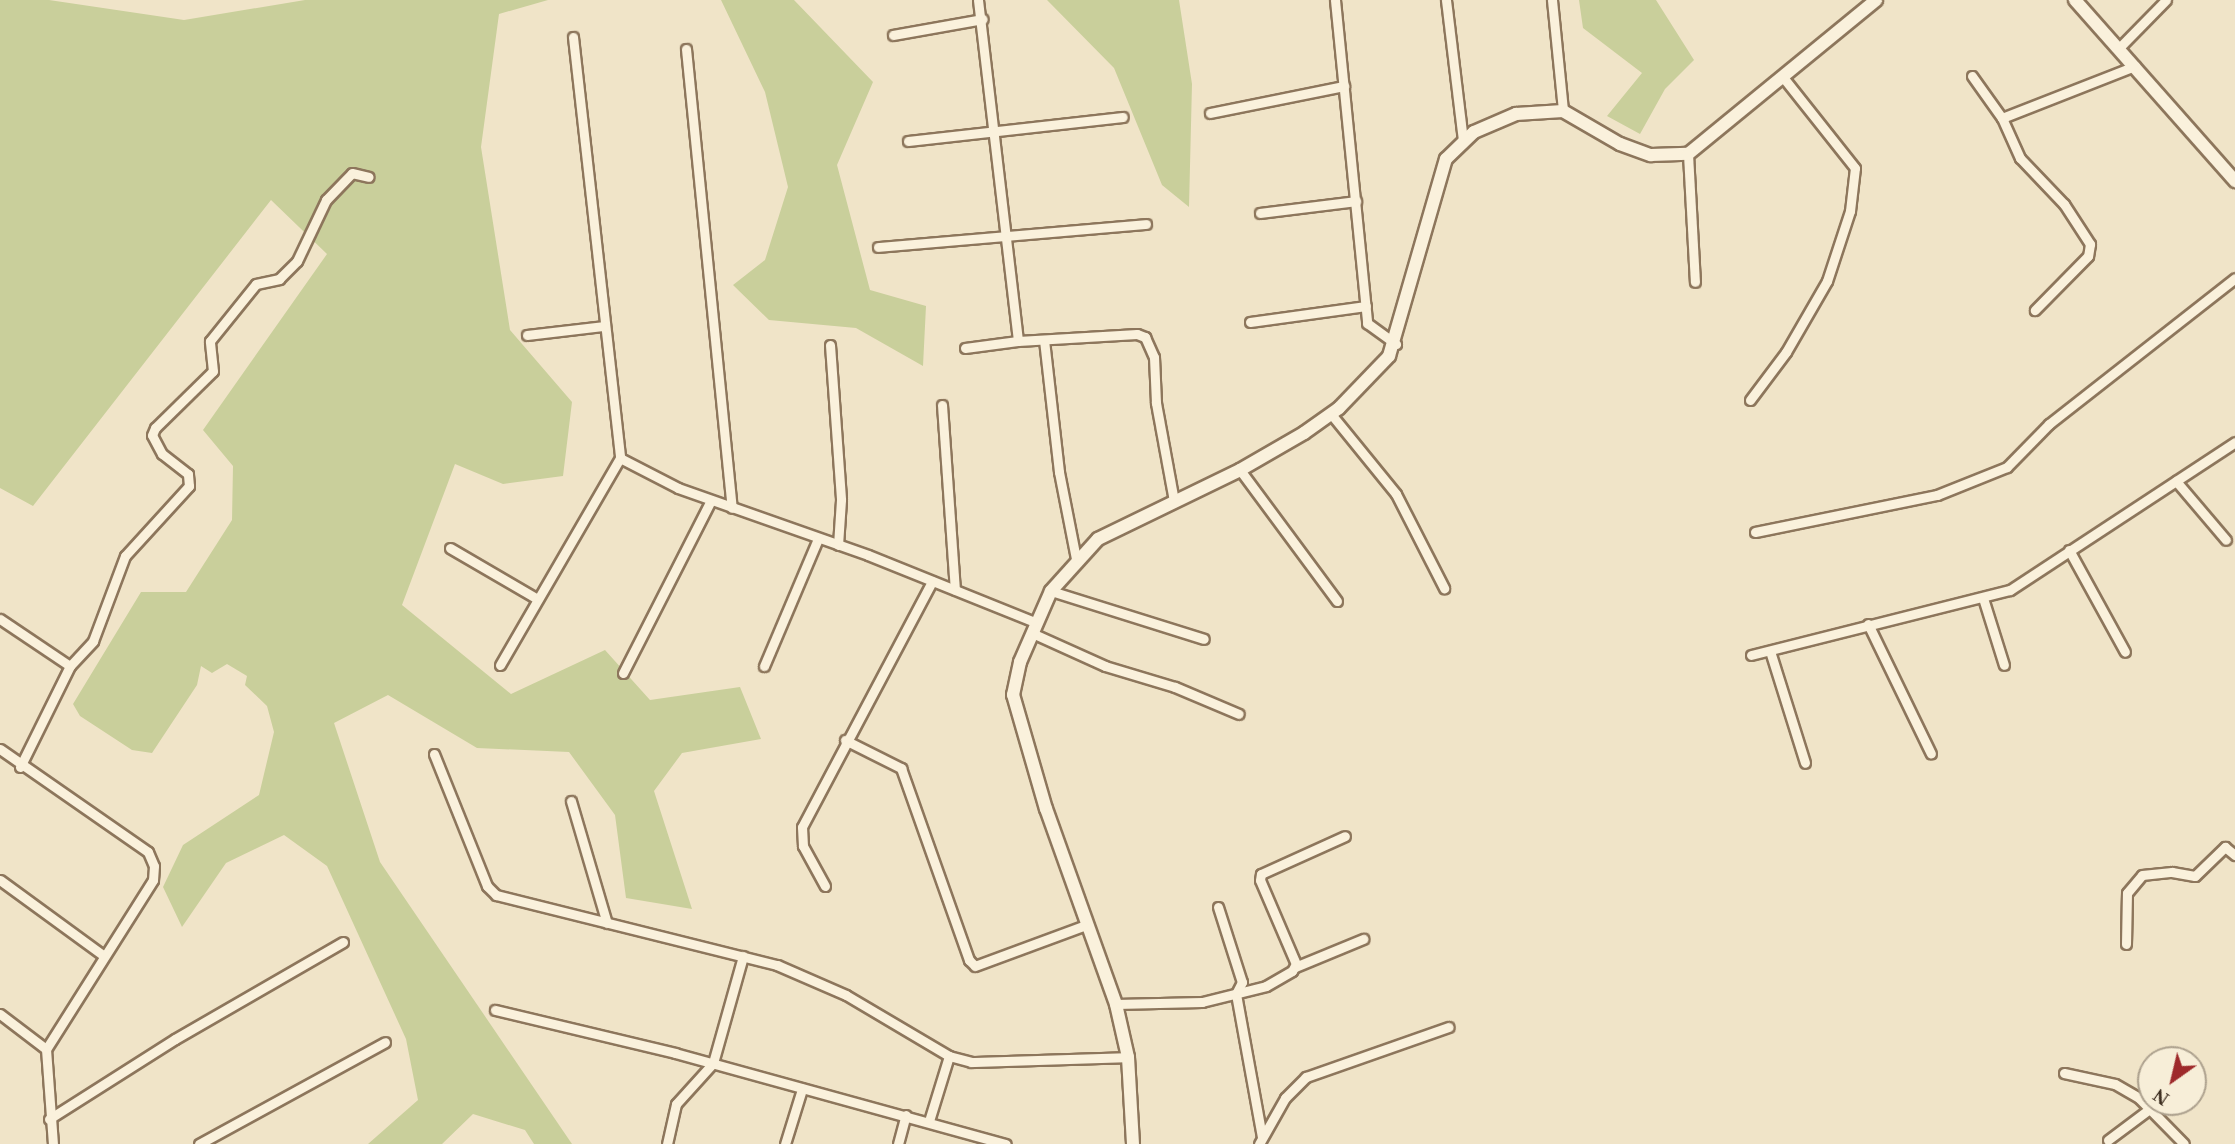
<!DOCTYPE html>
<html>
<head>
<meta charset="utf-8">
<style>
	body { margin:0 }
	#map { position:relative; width:2235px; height:1144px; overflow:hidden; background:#f0e4c8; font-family:"Times New Roman",serif }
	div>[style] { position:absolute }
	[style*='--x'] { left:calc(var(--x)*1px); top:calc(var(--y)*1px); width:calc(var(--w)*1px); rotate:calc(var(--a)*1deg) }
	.green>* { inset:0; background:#c9cf9b }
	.roads { filter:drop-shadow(2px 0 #8d765c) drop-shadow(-2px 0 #8d765c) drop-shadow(0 2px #8d765c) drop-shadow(0 -2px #8d765c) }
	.street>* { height:9px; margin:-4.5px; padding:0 4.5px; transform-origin:4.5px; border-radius:4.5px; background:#faf1dc }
	.secondary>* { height:12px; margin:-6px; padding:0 6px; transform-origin:6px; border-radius:6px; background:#faf1dc }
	span { translate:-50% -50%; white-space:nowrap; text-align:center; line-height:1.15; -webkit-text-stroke:6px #f7eed8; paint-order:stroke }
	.north { position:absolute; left:2137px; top:1046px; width:70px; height:70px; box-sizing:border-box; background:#f7eed8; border:2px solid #ada18e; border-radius:50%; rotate:214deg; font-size:19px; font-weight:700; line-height:28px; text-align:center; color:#3d2e20 }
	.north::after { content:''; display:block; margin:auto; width:24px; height:32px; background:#9e2a2b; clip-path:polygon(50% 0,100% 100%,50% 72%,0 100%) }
</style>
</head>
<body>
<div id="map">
	<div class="green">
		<i style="clip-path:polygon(0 0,49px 0,184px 20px,305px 0,548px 0,499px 14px,481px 147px,510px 330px,572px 402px,563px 476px,503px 484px,455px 464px,402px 605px,511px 694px,605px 650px,650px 700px,740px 687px,761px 739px,682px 753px,654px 791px,692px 909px,626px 898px,615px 815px,569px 752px,477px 748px,388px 695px,334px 723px,380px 862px,572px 1144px,534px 1144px,525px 1130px,473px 1114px,442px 1144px,368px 1144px,418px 1100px,406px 1039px,327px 866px,284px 835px,226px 863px,182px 927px,163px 887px,183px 845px,259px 795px,274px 732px,267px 706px,245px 685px,247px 676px,227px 664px,212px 673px,201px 666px,197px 685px,152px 753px,132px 750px,80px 716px,73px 704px,141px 592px,186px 592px,232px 520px,233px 466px,203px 430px,327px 254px,271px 200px,33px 506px,0 488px)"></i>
		<i style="clip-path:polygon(721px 0,794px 0,873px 82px,837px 165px,870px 290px,926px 306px,923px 366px,856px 328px,769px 320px,733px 285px,765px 260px,788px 187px,765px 92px)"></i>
		<i style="clip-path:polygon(1047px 0,1179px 0,1192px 84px,1189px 207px,1162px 185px,1114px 68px)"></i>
		<i style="clip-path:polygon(1579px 0,1656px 0,1694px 60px,1665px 89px,1640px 134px,1607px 116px,1642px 73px,1583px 28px)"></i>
	</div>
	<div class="roads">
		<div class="street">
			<i style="--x:978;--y:0;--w:343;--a:83.3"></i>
			<i style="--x:1335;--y:0;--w:325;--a:84.3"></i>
			<i style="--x:1367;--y:323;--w:36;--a:36"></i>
			<i style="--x:1446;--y:0;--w:141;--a:83.1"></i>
			<i style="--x:1552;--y:0;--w:112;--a:84.3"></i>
			<i style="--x:893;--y:35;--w:91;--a:-10.1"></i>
			<i style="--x:573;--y:37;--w:424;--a:83.6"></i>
			<i style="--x:620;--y:458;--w:65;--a:27.3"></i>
			<i style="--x:678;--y:488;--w:201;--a:19.4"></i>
			<i style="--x:868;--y:555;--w:182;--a:21.9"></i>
			<i style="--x:2119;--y:48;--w:67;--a:-45.6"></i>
			<i style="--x:686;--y:49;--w:461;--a:84.3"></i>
			<i style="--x:1972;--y:76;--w:52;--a:54.5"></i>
			<i style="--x:2002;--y:118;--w:44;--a:65.8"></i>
			<i style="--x:2020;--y:158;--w:64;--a:46.3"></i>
			<i style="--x:2064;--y:204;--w:48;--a:57"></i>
			<i style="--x:2090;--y:244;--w:12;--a:99"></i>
			<i style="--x:2088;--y:256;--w:76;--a:134.5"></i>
			<i style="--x:1210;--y:113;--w:137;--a:-11.4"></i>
			<i style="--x:2002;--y:118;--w:143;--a:-21.4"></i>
			<i style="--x:908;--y:141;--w:216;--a:-6.4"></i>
			<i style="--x:1688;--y:154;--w:128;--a:86.9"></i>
			<i style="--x:1260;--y:213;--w:97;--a:-7.1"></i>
			<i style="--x:878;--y:247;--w:269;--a:-4.9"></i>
			<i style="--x:1250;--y:322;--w:117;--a:-7.9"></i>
			<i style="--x:527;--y:335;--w:78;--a:-6.7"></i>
			<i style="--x:1044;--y:340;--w:133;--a:83.5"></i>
			<i style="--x:1059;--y:472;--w:89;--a:78.9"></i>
			<i style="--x:830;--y:345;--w:155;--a:85.9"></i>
			<i style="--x:841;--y:500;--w:45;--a:93.8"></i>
			<i style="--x:965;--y:348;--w:53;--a:-7.5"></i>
			<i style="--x:1018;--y:341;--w:119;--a:-3.4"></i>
			<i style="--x:1137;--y:334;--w:9;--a:21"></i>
			<i style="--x:1145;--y:337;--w:22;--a:66"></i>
			<i style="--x:1154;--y:357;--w:46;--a:87.5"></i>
			<i style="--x:1156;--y:403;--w:100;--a:79.6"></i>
			<i style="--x:1750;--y:400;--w:60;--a:-53.1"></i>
			<i style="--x:1786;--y:352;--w:82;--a:-60"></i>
			<i style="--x:1827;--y:281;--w:74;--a:-71.8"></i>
			<i style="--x:1850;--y:211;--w:43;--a:-83.4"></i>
			<i style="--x:1855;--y:168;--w:116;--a:-128.4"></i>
			<i style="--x:942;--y:405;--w:185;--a:86"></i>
			<i style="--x:1331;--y:414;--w:103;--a:50.9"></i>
			<i style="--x:1396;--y:494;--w:106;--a:62.9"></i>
			<i style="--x:1240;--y:470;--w:163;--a:53.5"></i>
			<i style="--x:2176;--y:481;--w:77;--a:49.7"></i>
			<i style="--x:1755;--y:532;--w:186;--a:-11.5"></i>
			<i style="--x:1937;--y:495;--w:75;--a:-21.8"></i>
			<i style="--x:2007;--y:467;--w:60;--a:-45.7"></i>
			<i style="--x:2049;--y:424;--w:236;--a:-38.1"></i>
			<i style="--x:450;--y:548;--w:99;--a:30.2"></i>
			<i style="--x:2069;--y:550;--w:116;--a:61.2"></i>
			<i style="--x:1051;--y:591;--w:160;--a:17.4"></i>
			<i style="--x:1983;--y:598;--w:70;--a:72.6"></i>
			<i style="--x:0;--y:619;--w:84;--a:33.9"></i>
			<i style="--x:1868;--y:624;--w:144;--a:64.1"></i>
			<i style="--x:1032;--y:633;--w:80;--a:24.3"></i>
			<i style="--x:1105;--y:666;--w:73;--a:16.7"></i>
			<i style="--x:1175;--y:687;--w:69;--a:22.9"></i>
			<i style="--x:1770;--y:651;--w:117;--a:72.6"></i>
			<i style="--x:1751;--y:655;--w:267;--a:-14.1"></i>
			<i style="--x:2010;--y:590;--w:269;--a:-33.3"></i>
			<i style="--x:500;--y:665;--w:239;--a:-59.9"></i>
			<i style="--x:764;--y:666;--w:138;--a:-67"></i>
			<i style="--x:623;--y:673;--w:194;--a:-63"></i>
			<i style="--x:845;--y:740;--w:63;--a:26.6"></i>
			<i style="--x:901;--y:768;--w:204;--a:70.5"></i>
			<i style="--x:969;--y:960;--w:8;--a:45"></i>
			<i style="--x:975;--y:966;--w:118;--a:-20.3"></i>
			<i style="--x:0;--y:749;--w:180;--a:34.8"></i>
			<i style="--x:148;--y:852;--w:15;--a:67"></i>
			<i style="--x:154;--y:866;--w:14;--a:94"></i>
			<i style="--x:153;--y:880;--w:200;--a:122.3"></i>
			<i style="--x:46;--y:1049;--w:95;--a:85.8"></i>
			<i style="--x:434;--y:754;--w:142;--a:68.1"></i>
			<i style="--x:487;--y:886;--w:13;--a:45"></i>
			<i style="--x:496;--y:895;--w:290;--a:14"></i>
			<i style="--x:777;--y:965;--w:75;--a:23.5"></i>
			<i style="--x:846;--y:995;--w:120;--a:30.6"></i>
			<i style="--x:949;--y:1056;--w:23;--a:15"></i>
			<i style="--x:971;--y:1062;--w:157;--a:-1.8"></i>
			<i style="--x:20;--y:767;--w:113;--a:-63.7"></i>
			<i style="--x:70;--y:666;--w:34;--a:-47"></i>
			<i style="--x:93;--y:641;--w:91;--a:-69.4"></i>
			<i style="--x:125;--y:556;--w:95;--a:-47.6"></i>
			<i style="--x:189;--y:486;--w:12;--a:-95"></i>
			<i style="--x:188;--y:474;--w:33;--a:-142"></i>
			<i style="--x:162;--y:454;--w:21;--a:-118"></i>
			<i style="--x:152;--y:435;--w:8;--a:-67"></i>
			<i style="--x:155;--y:428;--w:81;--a:-44.5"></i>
			<i style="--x:213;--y:371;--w:30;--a:-96"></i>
			<i style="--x:210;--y:341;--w:73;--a:-51.1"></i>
			<i style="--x:256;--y:284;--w:24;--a:-12"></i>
			<i style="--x:279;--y:279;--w:25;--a:-45"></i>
			<i style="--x:297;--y:261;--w:68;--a:-64.6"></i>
			<i style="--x:326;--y:200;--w:37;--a:-46"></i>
			<i style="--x:352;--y:173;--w:17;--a:13"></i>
			<i style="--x:571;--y:801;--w:127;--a:73.6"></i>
			<i style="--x:0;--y:880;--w:127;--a:36.1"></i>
			<i style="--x:825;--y:886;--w:46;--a:-118.8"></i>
			<i style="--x:803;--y:846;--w:19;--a:-93"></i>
			<i style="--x:802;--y:827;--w:278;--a:-62.1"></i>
			<i style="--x:1218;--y:907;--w:79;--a:72.3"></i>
			<i style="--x:1242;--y:982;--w:13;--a:117"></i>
			<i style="--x:1236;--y:994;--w:145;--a:79.7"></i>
			<i style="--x:2126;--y:944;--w:51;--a:-88.9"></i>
			<i style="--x:2127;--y:893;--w:23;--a:-50"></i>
			<i style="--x:2142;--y:875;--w:30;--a:-6"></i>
			<i style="--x:2172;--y:872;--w:23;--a:10"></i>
			<i style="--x:2195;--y:876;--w:42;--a:-44"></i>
			<i style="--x:2225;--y:847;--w:13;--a:39"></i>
			<i style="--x:1295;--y:967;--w:74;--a:-22.4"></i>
			<i style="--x:1116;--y:1004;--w:86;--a:-1.3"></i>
			<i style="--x:1202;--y:1002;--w:66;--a:-14"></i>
			<i style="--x:1266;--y:986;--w:30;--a:-30"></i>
			<i style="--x:1292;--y:971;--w:8;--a:-60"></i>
			<i style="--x:1296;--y:964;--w:91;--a:-113.2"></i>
			<i style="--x:1260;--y:880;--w:6;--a:-81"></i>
			<i style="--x:1261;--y:874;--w:92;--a:-24.3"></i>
			<i style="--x:495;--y:1010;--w:185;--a:13.4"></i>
			<i style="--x:675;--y:1053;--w:343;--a:15.4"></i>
			<i style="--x:0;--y:1014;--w:58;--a:37.3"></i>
			<i style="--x:2064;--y:1073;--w:52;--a:12.2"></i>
			<i style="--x:2115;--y:1084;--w:28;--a:30"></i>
			<i style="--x:2139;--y:1098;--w:64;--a:45.6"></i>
			<i style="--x:49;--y:1119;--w:149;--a:-32.4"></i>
			<i style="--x:175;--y:1039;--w:194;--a:-30"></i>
			<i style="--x:929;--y:1121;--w:68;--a:-72.9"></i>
			<i style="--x:2108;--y:1140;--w:54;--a:-36.7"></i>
			<i style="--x:199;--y:1144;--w:212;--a:-28.7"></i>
			<i style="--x:667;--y:1144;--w:41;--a:-77.3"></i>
			<i style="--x:676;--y:1104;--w:55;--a:-47.9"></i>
			<i style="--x:713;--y:1063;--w:111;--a:-74.3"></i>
			<i style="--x:785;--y:1144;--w:58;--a:-72.8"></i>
			<i style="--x:898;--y:1144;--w:30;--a:-75"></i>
			<i style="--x:1259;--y:1144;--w:53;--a:-60.5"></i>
			<i style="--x:1285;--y:1098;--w:30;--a:-45"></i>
			<i style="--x:1306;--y:1077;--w:151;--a:-19.3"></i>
		</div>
		<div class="secondary">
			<i style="--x:2075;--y:0;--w:242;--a:48.5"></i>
			<i style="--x:1133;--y:1144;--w:87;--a:-93.3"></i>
			<i style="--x:1128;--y:1057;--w:54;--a:-102.8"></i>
			<i style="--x:1116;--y:1004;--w:207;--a:-109.7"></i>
			<i style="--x:1046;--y:809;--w:119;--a:-106.1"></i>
			<i style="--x:1013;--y:695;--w:34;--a:-78"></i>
			<i style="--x:1020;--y:662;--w:77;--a:-66.4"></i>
			<i style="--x:1051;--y:591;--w:70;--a:-47.9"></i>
			<i style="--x:1098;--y:539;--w:158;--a:-25.9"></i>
			<i style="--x:1240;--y:470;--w:74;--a:-30"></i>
			<i style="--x:1304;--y:433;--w:43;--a:-35.5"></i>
			<i style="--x:1339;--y:408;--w:72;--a:-46.1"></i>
			<i style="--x:1389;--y:356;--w:205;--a:-73.9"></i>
			<i style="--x:1446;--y:159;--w:39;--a:-44"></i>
			<i style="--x:1474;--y:132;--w:46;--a:-23.2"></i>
			<i style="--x:1516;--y:114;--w:47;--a:-3.7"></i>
			<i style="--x:1563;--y:111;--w:66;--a:30.1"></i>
			<i style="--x:1620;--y:144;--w:33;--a:20"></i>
			<i style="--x:1651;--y:155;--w:37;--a:-2"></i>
			<i style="--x:1688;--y:154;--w:243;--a:-39.3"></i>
		</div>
	</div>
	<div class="north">N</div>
</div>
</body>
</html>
